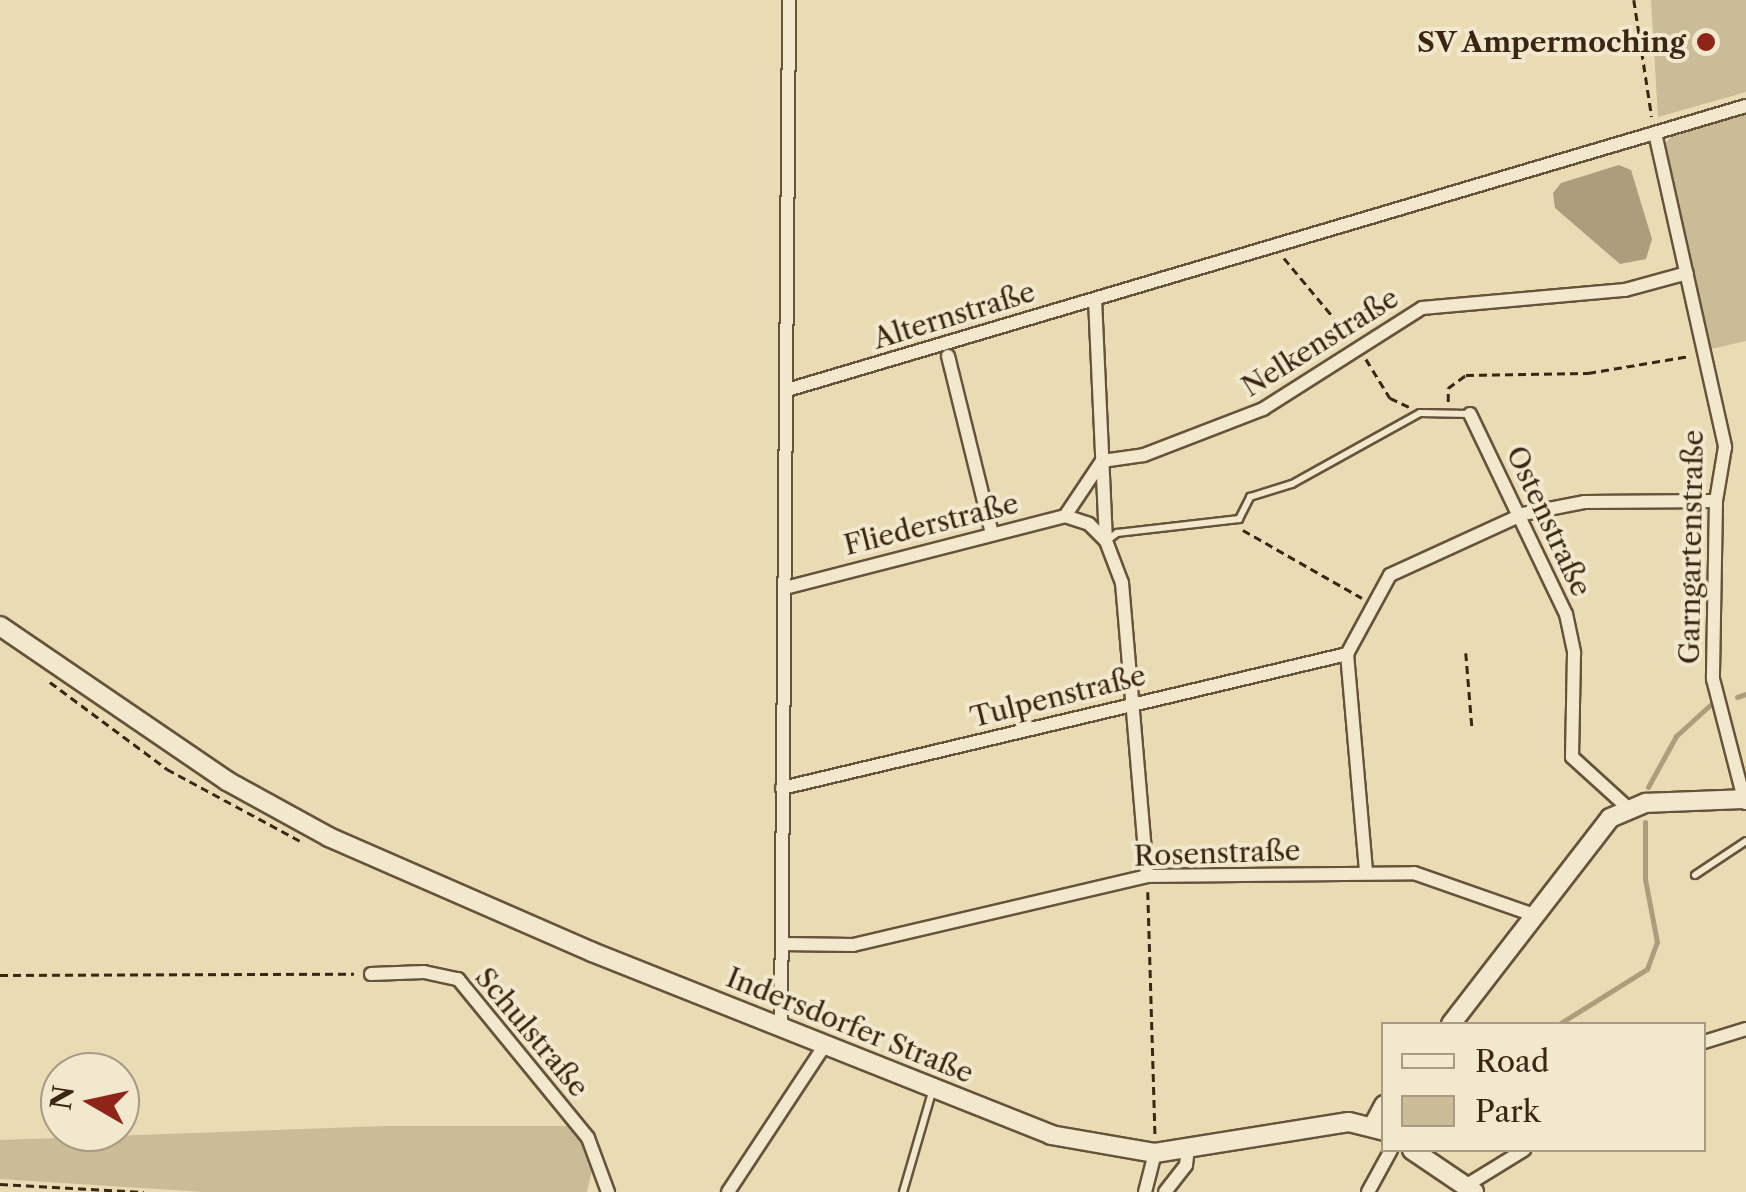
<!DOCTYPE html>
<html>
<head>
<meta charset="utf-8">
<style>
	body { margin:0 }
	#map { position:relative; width:1746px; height:1192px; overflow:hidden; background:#e9dbb4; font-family:"Libre Caslon Text",serif }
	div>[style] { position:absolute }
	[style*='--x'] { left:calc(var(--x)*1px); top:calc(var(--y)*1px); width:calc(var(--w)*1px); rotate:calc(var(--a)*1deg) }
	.green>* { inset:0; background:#cbbc98 }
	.water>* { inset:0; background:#ae9d7d }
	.stream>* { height:5px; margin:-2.5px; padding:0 2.5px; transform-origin:2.5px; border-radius:2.5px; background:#ae9d7d }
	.path>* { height:2.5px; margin-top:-1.25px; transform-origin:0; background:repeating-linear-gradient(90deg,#3a2612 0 8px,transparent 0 13px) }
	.roads { filter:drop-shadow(2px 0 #66533a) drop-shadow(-2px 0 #66533a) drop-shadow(0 2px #66533a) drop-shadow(0 -2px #66533a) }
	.lane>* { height:6px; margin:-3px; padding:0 3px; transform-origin:3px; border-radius:3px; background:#f1e8ce }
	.street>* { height:12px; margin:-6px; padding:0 6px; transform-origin:6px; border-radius:6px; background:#f1e8ce }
	.secondary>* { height:18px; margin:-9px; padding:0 9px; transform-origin:9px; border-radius:9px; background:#f1e8ce }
	.dots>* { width:28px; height:28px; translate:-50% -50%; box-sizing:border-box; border:5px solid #f1e8ce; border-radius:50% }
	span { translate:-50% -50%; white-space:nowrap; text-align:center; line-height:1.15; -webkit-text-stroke:8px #f1e8ce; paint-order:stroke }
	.poi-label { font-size:28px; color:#3a2612; font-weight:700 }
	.right { translate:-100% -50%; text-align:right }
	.street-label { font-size:28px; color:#3a2612 }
	.legend { position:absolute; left:1381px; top:1022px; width:325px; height:130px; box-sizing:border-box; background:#f1e8ce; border:2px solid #a89a83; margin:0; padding:12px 18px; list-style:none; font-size:30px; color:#3a2612 }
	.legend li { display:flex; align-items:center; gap:20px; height:50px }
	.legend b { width:50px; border:2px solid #a89a83 }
	.north { position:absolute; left:40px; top:1052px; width:100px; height:100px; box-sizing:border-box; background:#f1e8ce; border:2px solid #a89a83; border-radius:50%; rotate:279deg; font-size:28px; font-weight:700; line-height:40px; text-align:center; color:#3a2612 }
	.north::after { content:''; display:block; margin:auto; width:35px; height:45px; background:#8f2418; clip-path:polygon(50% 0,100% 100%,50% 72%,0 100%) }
</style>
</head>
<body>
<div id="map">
	<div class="green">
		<i style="clip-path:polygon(1651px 0,1746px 0,1746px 92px,1658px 117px)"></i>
		<i style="clip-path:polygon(1746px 114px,1746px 341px,1711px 349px,1661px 148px,1671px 137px)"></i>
		<i style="clip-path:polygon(385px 1126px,573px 1126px,593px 1165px,587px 1192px,204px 1192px,0 1179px,0 1140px)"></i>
	</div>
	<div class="water">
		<i style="clip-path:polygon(1619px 165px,1631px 170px,1652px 239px,1646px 259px,1620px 264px,1555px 208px,1553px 193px,1561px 183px)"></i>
	</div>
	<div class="stream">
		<i style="--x:1737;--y:697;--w:9;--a:-18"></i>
		<i style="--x:1648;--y:787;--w:58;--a:-61.2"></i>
		<i style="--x:1676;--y:736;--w:46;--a:-42.4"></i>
		<i style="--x:1559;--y:1024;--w:104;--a:-32"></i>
		<i style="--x:1647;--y:969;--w:29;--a:-70"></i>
		<i style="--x:1657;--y:942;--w:64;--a:-100.8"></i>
		<i style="--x:1645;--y:879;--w:57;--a:-90"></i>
	</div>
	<div class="path">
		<i style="--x:1634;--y:0;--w:118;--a:81.3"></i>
		<i style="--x:1284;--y:258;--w:102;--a:50.2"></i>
		<i style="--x:1366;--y:359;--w:46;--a:58.4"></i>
		<i style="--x:1390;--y:398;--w:21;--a:25"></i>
		<i style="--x:1448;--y:402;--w:14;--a:-90"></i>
		<i style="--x:1448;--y:388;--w:22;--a:-36"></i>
		<i style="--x:1466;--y:375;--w:122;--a:-0.9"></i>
		<i style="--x:1588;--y:373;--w:103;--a:-9.5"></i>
		<i style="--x:1243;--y:530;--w:137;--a:29.7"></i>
		<i style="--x:1466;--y:653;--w:73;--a:85.3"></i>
		<i style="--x:50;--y:682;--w:146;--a:36.6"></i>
		<i style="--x:167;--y:769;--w:151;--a:28.4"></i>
		<i style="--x:1148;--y:892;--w:242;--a:88.3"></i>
		<i style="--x:0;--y:975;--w:354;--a:-0.2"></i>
		<i style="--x:0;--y:1184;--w:144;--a:3.2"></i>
	</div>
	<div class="roads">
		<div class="lane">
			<i style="--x:1109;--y:539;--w:10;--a:-37"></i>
			<i style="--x:1117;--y:533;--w:123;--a:-6.5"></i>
			<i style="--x:1239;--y:519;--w:25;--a:-63"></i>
			<i style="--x:1250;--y:497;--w:44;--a:-17.2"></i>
			<i style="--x:1292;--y:484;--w:146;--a:-29"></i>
			<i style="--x:1420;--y:413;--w:49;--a:1.2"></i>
			<i style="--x:1695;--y:875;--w:61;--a:-33.7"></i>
			<i style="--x:903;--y:1192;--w:107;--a:-73.8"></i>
		</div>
		<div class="street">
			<i style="--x:1655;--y:133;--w:322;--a:77.4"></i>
			<i style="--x:1725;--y:447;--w:55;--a:99.5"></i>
			<i style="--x:1716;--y:501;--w:178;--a:91"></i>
			<i style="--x:1713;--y:679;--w:128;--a:75.5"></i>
			<i style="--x:1095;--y:299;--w:242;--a:87.4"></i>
			<i style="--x:948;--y:356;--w:183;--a:76.1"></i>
			<i style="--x:787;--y:390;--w:1000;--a:-16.5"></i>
			<i style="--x:1470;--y:414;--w:222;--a:64.4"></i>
			<i style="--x:1566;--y:614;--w:40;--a:78"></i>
			<i style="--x:1574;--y:653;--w:104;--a:91.1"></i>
			<i style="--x:1572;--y:757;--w:76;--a:42.3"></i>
			<i style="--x:1065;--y:516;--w:66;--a:-56.1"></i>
			<i style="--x:1102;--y:461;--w:42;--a:-8.1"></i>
			<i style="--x:1144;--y:455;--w:128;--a:-21.1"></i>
			<i style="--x:1263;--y:409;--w:188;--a:-32.4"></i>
			<i style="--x:1422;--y:308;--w:204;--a:-5.1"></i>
			<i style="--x:1625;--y:290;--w:64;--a:-15.3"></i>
			<i style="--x:785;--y:588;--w:289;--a:-14.4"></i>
			<i style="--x:1065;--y:516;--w:25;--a:18"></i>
			<i style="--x:1089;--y:524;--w:24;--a:45"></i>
			<i style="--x:1106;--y:541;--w:45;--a:69.1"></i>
			<i style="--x:1122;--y:583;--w:294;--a:85.1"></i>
			<i style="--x:782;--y:788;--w:581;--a:-13.34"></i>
			<i style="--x:1366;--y:871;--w:218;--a:-95"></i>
			<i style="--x:1347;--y:654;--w:90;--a:-61.4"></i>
			<i style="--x:1390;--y:575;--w:146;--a:-24.6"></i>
			<i style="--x:1523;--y:514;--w:62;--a:-11.1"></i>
			<i style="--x:1584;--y:502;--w:132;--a:-0.4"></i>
			<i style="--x:782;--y:944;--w:71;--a:0.8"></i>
			<i style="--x:853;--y:945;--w:302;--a:-13.2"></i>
			<i style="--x:1147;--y:876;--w:267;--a:-0.6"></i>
			<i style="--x:1414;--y:873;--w:127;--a:19.3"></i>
			<i style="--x:371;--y:974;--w:53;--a:-2.2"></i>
			<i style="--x:424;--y:972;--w:35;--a:12"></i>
			<i style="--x:458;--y:979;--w:205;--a:50.7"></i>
			<i style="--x:588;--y:1138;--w:58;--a:69.7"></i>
			<i style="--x:781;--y:1027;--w:1027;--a:-89.55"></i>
			<i style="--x:1704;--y:1042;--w:44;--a:-17.2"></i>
			<i style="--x:1467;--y:1185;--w:67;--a:-31.6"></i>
			<i style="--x:728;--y:1192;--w:176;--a:-56.6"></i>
			<i style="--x:1145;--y:1192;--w:40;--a:-75.6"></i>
			<i style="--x:1165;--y:1192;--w:34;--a:-52"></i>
			<i style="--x:1186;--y:1165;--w:17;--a:-83"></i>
			<i style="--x:1368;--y:1192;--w:48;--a:-61.3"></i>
		</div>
		<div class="secondary">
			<i style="--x:0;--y:626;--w:275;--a:34.3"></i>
			<i style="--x:227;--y:781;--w:116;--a:28.8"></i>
			<i style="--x:329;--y:837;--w:287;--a:23.6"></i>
			<i style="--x:592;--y:952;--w:494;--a:21.7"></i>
			<i style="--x:1051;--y:1135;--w:106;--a:9.8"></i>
			<i style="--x:1155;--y:1153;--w:196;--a:-9.1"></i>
			<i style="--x:1349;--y:1122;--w:36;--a:14"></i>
			<i style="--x:1451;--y:1024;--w:260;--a:-52.3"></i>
			<i style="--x:1610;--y:818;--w:39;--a:-23"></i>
			<i style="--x:1646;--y:803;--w:100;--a:-2.3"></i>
			<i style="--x:1373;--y:1126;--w:24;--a:-62"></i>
			<i style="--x:1412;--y:1150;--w:75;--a:34.1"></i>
		</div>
	</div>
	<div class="dots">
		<i style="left:1706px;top:42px;background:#8f2418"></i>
	</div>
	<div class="poi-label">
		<span class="right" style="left:1686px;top:42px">SV Ampermoching</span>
	</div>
	<div class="street-label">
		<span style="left:954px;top:315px;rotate:-17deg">Alternstraße</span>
		<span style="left:1320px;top:342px;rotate:-32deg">Nelkenstraße</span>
		<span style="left:1549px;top:521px;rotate:65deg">Ostenstraße</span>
		<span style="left:931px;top:524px;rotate:-14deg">Fliederstraße</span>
		<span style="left:1691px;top:547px;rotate:-89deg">Garngartenstraße</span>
		<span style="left:1058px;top:696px;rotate:-14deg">Tulpenstraße</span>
		<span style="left:1217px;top:853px;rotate:-2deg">Rosenstraße</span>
		<span style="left:850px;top:1025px;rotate:22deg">Indersdorfer Straße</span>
		<span style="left:532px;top:1032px;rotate:50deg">Schulstraße</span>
	</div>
	<ul class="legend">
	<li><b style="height:12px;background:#f1e8ce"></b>Road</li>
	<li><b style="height:28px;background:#cbbc98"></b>Park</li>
	</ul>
	<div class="north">N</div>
</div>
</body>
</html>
